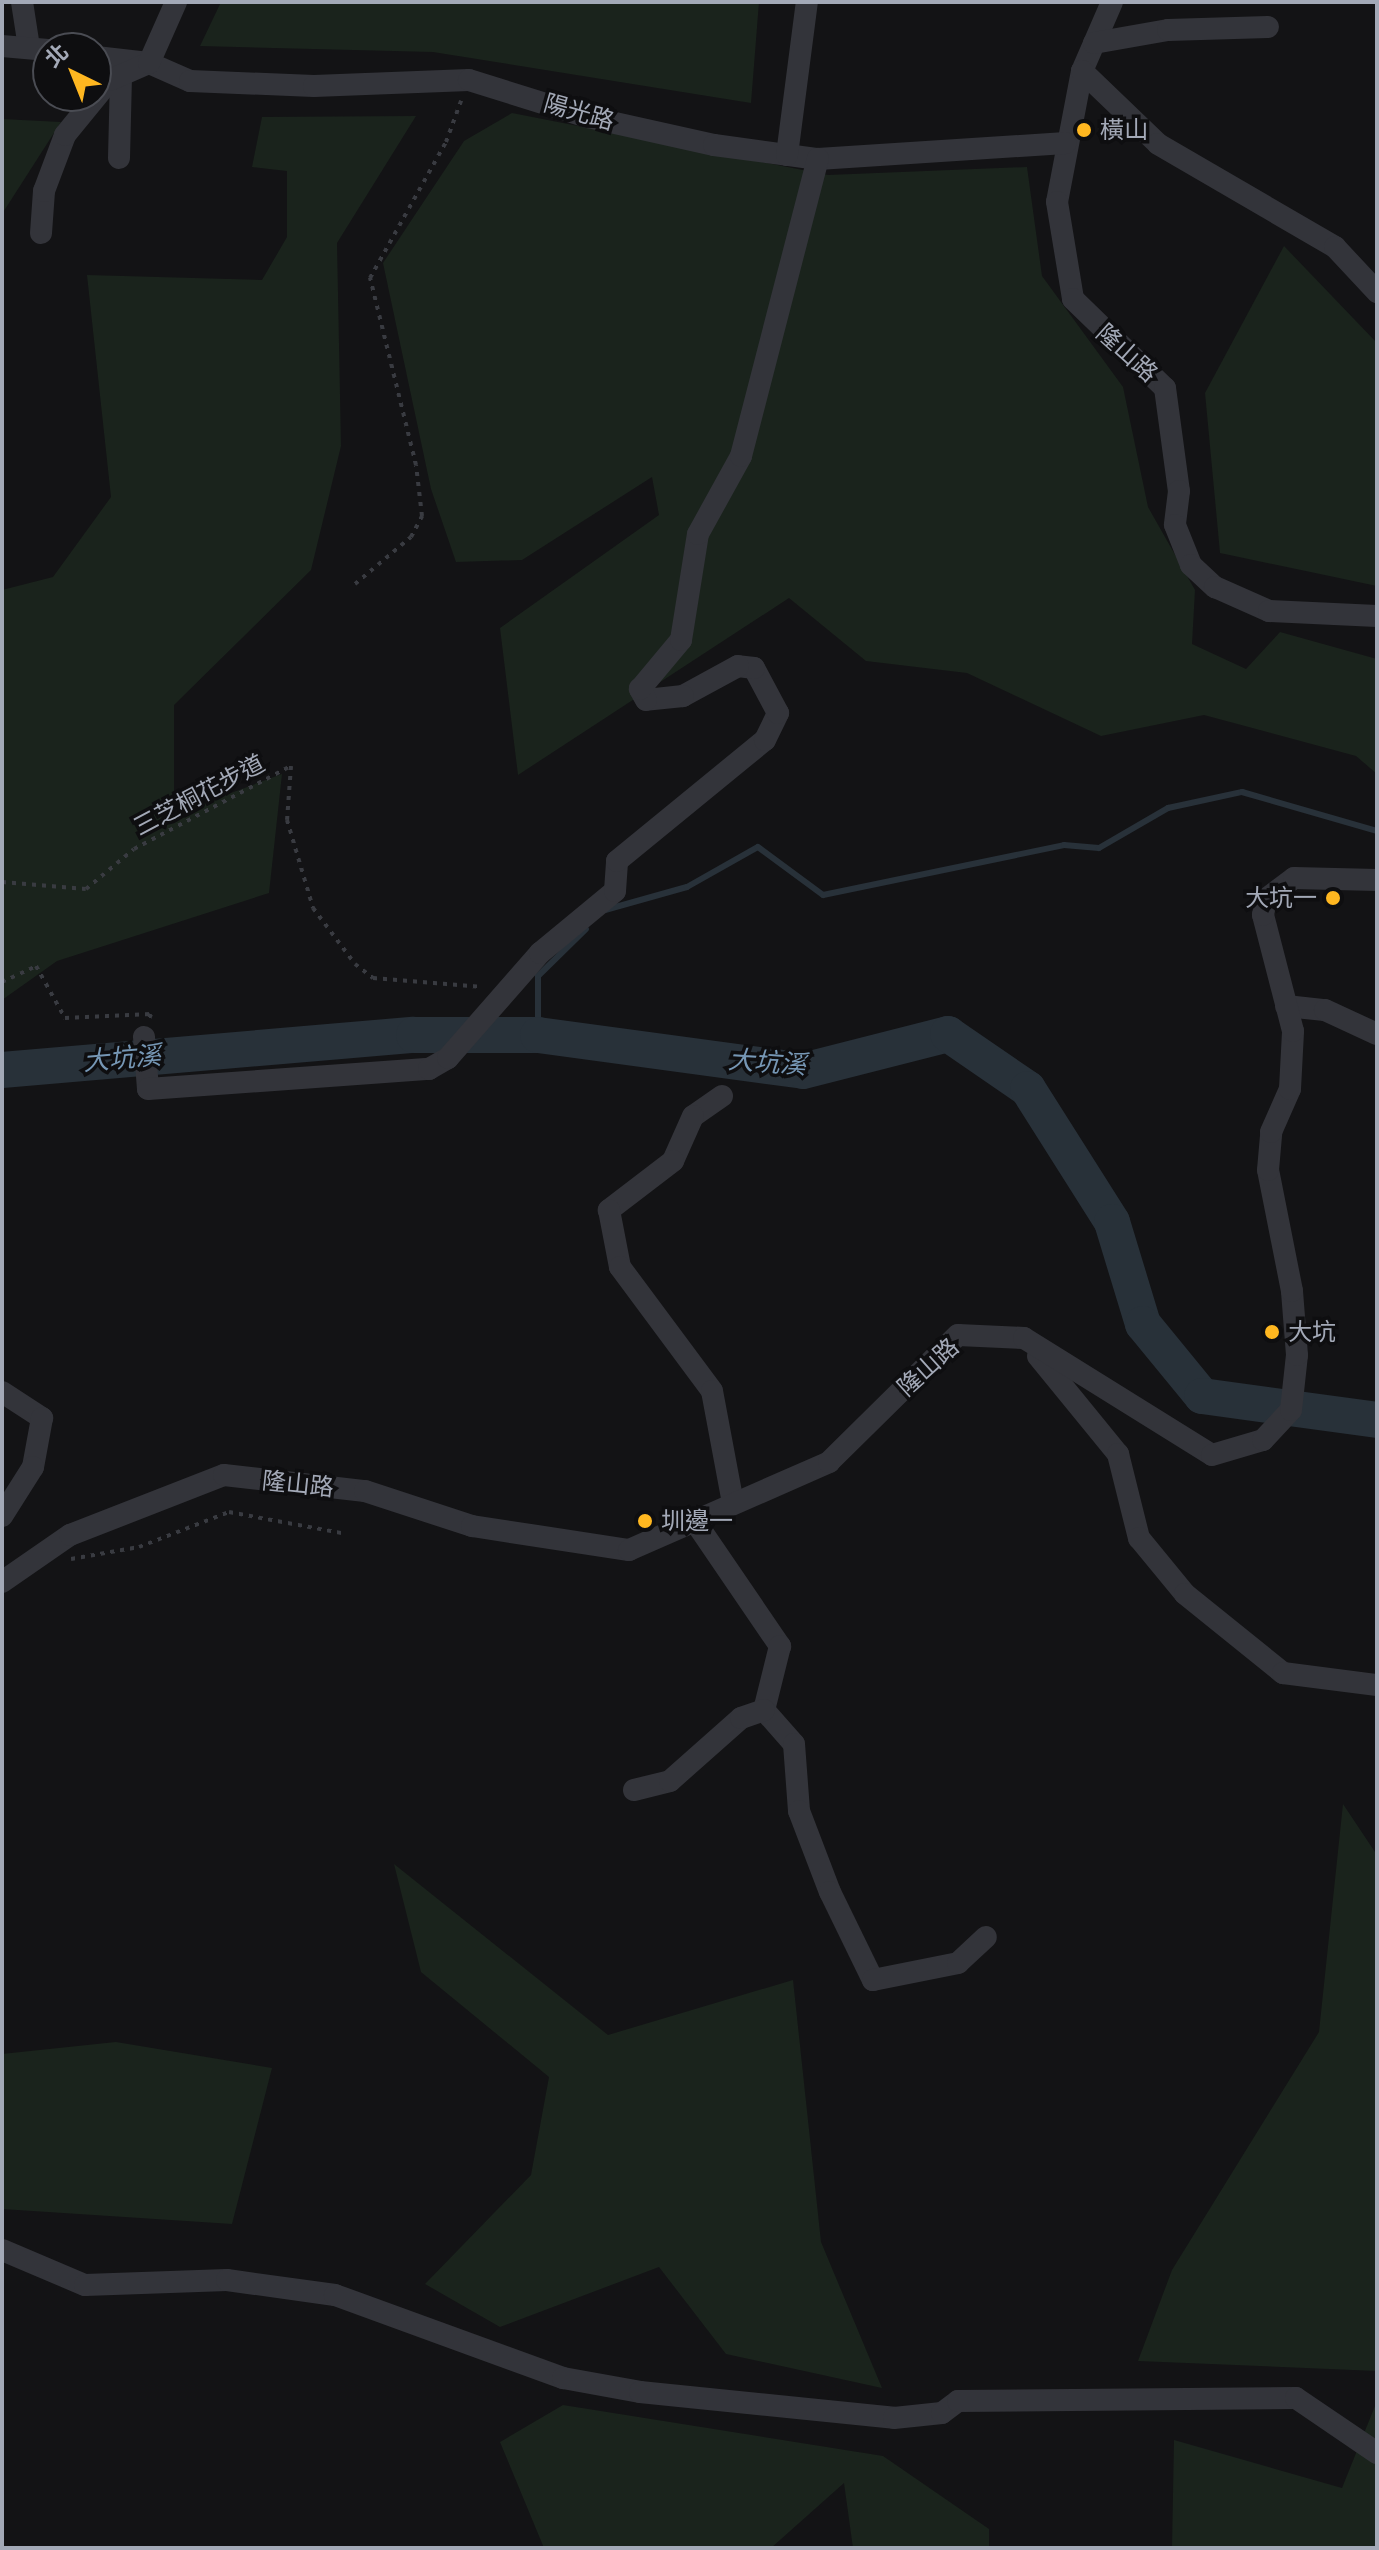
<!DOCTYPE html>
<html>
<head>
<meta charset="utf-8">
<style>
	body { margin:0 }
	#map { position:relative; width:1379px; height:2550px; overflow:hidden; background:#131315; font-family:Montserrat,"Noto Sans TC",sans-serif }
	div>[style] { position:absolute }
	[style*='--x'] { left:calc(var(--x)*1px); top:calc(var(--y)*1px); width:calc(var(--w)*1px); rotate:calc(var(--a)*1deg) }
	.green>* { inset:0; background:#1a231c }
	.stream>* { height:6px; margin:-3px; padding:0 3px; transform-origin:3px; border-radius:3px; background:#283139 }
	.river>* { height:36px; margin:-18px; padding:0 18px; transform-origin:18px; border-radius:18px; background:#283139 }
	.path>* { height:4px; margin-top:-2px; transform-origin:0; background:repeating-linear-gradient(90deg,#393b41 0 4px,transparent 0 10px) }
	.minor>* { height:22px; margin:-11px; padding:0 11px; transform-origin:11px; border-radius:11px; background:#33343a }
	.dots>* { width:22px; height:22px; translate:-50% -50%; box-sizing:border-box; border:4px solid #0e0e10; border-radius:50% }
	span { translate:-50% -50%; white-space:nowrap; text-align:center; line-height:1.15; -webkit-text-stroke:7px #0e0e10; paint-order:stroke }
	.street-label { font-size:24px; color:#a3a9b7 }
	.poi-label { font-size:24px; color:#a3a9b7 }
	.left { translate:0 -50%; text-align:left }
	.right { translate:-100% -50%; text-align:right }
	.water-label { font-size:26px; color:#7697b5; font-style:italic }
	.frame { position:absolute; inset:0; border:4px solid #a3a9b7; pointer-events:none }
	.north { position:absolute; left:32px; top:32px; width:80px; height:80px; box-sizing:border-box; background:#0e0e10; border:2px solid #4a4c53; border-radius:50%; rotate:317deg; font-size:22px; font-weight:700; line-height:32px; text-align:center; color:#a3a9b7 }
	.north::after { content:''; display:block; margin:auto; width:28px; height:36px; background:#ffb720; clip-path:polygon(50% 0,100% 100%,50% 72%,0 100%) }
</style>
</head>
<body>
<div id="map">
	<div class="green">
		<i style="clip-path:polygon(221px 2px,759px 2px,751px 103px,433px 52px,200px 46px)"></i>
		<i style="clip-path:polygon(512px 113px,828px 175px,1027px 167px,1042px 276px,1123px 387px,1148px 507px,1195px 590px,1192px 644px,1246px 669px,1280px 632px,1377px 659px,1377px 774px,1356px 756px,1204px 715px,1101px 736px,967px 673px,866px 661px,789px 598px,518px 775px,500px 628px,659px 515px,652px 477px,522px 560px,456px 562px,431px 489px,383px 263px,464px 141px)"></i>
		<i style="clip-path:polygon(416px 116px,337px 243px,341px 446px,311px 570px,174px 705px,174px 814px,282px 774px,269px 893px,57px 961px,2px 1000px,2px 590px,53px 577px,111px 497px,87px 275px,262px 280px,287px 237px,287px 171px,252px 167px,262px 117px)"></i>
		<i style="clip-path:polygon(2px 119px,61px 122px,2px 214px)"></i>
		<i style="clip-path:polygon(1284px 246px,1377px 343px,1377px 586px,1220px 553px,1205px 393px)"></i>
		<i style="clip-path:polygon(1343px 1804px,1377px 1855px,1377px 2371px,1138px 2361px,1172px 2270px,1319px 2032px)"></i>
		<i style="clip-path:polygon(394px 1864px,608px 2035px,793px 1980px,821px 2242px,882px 2388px,726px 2354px,659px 2267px,500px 2327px,425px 2284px,531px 2175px,549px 2077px,421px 1972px)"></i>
		<i style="clip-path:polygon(116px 2042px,272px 2068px,232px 2224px,2px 2209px,2px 2054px)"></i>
		<i style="clip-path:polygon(1377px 2401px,1377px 2548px,1172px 2548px,1174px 2440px,1342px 2488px)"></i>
		<i style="clip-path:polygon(563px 2405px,883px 2456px,989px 2529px,989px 2548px,853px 2548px,844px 2483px,771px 2548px,544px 2548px,500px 2442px)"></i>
	</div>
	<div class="stream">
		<i style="--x:605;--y:910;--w:85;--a:-15.7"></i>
		<i style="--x:687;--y:887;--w:81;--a:-29.4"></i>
		<i style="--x:758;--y:847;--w:81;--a:36.4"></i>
		<i style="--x:823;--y:895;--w:246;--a:-11.7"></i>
		<i style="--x:1064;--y:845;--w:35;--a:5"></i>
		<i style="--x:1099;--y:848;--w:80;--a:-30.1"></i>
		<i style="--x:1168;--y:808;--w:76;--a:-12.2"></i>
		<i style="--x:1242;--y:792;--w:141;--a:16.1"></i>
		<i style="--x:538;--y:1035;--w:59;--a:-90"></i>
		<i style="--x:538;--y:976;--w:67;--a:-44.4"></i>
	</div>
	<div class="river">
		<i style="--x:2;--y:1070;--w:413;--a:-4.9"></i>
		<i style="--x:414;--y:1035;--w:124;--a:0"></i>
		<i style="--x:538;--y:1035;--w:267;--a:7.7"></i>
		<i style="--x:803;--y:1071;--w:150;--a:-14.3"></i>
		<i style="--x:948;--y:1034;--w:97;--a:34.5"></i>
		<i style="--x:1028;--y:1089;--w:157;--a:57.7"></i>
		<i style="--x:1112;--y:1222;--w:107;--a:73.1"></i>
		<i style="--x:1143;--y:1324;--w:93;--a:50.7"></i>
		<i style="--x:1202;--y:1396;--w:177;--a:7.8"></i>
	</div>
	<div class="path">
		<i style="--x:355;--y:584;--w:73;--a:-40"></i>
		<i style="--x:411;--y:537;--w:24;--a:-62"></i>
		<i style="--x:422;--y:516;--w:51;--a:-96.7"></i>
		<i style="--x:416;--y:465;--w:193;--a:-103.8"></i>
		<i style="--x:370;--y:278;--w:156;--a:-60.8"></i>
		<i style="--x:446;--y:142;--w:44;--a:-69.9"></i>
		<i style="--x:2;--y:882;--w:84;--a:4.8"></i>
		<i style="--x:86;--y:889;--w:62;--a:-39.8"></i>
		<i style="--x:134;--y:849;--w:178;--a:-27.9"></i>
		<i style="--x:291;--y:766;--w:54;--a:94.2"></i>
		<i style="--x:287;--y:820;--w:92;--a:73.5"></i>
		<i style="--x:313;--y:908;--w:70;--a:53.1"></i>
		<i style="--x:355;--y:964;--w:23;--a:38"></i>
		<i style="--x:373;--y:978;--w:110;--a:4.7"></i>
		<i style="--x:2;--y:982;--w:38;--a:-25"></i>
		<i style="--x:36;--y:966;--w:60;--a:60.9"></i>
		<i style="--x:65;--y:1018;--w:86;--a:-2.7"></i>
		<i style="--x:151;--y:1014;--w:5;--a:112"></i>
		<i style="--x:71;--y:1559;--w:69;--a:-10"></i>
		<i style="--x:139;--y:1547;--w:97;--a:-21.3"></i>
		<i style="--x:229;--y:1512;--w:119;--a:10.6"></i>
	</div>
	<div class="minor">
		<i style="--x:22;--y:2;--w:46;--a:81.2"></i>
		<i style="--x:1112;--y:2;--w:75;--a:113.5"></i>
		<i style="--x:1082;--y:71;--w:133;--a:100.8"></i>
		<i style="--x:1057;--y:202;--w:98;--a:80.6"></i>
		<i style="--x:1073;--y:299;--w:128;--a:44.1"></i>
		<i style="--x:1165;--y:388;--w:104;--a:82.3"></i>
		<i style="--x:1179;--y:491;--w:34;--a:97"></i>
		<i style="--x:1175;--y:525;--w:43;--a:68.2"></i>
		<i style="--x:1191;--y:565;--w:33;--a:43"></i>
		<i style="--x:1215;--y:587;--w:59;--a:24"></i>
		<i style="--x:1269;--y:611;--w:108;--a:2.7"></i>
		<i style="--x:1094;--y:43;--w:75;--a:-10"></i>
		<i style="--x:1168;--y:30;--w:100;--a:-1.7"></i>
		<i style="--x:2;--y:46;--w:46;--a:5"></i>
		<i style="--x:96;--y:57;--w:53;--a:6.5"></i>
		<i style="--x:149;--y:63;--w:45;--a:23.7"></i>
		<i style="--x:190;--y:81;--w:124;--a:2.3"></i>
		<i style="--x:314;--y:86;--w:155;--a:-2.2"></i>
		<i style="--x:469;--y:80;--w:125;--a:17.3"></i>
		<i style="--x:588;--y:117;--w:129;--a:12.5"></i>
		<i style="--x:714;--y:145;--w:105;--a:7.7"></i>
		<i style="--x:818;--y:159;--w:248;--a:-3.7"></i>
		<i style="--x:1082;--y:71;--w:105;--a:43.8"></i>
		<i style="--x:1158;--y:144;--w:205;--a:30.2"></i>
		<i style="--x:1335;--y:247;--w:62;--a:47"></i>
		<i style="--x:787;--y:155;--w:154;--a:-82.6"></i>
		<i style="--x:119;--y:158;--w:82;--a:-88.6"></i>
		<i style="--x:41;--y:233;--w:42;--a:-85.9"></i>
		<i style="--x:44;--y:191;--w:60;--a:-69.4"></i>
		<i style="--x:65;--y:135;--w:71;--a:-50.7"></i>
		<i style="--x:110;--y:80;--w:43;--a:-23.6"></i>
		<i style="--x:149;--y:63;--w:67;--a:-66.1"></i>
		<i style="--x:1286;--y:1006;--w:39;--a:6"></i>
		<i style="--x:1325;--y:1010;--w:57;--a:24.8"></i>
		<i style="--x:144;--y:1037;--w:52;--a:85.6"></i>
		<i style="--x:148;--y:1089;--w:282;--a:-4.1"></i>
		<i style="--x:429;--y:1069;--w:22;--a:-30"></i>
		<i style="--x:448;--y:1058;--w:140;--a:-48.8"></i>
		<i style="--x:540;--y:953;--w:97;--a:-39.6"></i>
		<i style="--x:615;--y:891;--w:30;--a:-86"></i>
		<i style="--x:617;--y:861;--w:191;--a:-39.3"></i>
		<i style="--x:765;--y:740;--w:30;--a:-64"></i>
		<i style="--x:778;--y:713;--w:51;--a:-118.1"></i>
		<i style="--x:754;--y:668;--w:16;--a:-173"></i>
		<i style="--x:738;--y:666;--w:63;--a:151.4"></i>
		<i style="--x:683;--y:696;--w:37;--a:174"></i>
		<i style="--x:646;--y:700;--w:13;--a:-119"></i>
		<i style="--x:640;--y:689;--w:64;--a:-50.1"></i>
		<i style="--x:681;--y:640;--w:107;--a:-80.9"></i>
		<i style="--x:698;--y:534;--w:89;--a:-61.1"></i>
		<i style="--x:741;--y:456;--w:307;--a:-75.5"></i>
		<i style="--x:722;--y:1096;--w:35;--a:145"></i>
		<i style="--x:693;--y:1116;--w:49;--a:114"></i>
		<i style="--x:673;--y:1161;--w:81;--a:142.6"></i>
		<i style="--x:609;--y:1210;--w:58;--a:79.1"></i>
		<i style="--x:620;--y:1267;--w:154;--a:53.4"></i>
		<i style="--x:712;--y:1391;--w:114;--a:79.4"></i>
		<i style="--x:1038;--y:1356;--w:127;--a:50.8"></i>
		<i style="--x:1118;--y:1454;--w:87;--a:76"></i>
		<i style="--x:1139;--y:1538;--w:72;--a:50.6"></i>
		<i style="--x:1185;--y:1594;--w:126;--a:38.9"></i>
		<i style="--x:1283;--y:1673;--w:95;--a:7.3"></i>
		<i style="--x:2;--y:1392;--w:48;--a:33"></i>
		<i style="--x:42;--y:1418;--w:50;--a:100.4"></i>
		<i style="--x:33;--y:1467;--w:58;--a:122.3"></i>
		<i style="--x:694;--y:1520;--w:153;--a:55.7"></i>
		<i style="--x:780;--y:1646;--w:66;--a:104"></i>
		<i style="--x:764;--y:1710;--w:45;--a:48.6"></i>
		<i style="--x:794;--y:1744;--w:67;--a:85.7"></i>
		<i style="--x:799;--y:1811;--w:87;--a:69.1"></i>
		<i style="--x:830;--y:1892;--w:98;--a:64"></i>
		<i style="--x:873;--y:1980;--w:87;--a:-11.3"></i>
		<i style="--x:958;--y:1963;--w:38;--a:-43"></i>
		<i style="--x:2;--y:1582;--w:83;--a:-34.7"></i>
		<i style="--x:70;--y:1535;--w:165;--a:-21.3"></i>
		<i style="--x:224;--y:1475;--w:142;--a:6.5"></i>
		<i style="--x:365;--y:1491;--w:113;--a:18.1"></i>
		<i style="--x:472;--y:1526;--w:159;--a:8.7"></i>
		<i style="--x:629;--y:1550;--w:219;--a:-23.7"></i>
		<i style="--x:829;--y:1462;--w:181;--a:-44.6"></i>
		<i style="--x:958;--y:1335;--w:66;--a:2.6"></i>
		<i style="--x:1024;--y:1338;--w:221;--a:31.9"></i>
		<i style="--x:1212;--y:1455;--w:53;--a:-16.4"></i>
		<i style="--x:1263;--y:1440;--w:41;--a:-47"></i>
		<i style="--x:1291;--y:1410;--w:55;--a:-83.8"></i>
		<i style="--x:1297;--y:1355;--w:64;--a:-94.5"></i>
		<i style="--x:1292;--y:1291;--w:123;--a:-101.2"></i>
		<i style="--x:1268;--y:1170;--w:38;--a:-85"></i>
		<i style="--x:1271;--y:1132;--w:47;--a:-66.2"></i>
		<i style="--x:1290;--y:1089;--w:58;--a:-87"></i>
		<i style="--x:1293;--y:1031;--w:120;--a:-104.5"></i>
		<i style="--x:1263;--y:915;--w:16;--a:-79"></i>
		<i style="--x:1266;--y:899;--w:35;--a:-37"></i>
		<i style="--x:1294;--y:878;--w:83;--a:1.4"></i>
		<i style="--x:634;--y:1790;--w:37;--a:-14"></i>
		<i style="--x:670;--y:1781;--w:95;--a:-41.6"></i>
		<i style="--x:741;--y:1718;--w:24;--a:-19"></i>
		<i style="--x:2;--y:2250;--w:90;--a:22.9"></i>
		<i style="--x:85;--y:2285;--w:142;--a:-2"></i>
		<i style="--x:227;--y:2280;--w:109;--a:7.9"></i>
		<i style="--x:335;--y:2295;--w:243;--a:20"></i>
		<i style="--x:563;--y:2378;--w:78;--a:10.3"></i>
		<i style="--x:640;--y:2392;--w:255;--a:5.8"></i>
		<i style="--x:894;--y:2418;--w:48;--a:-5.9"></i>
		<i style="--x:942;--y:2413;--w:20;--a:-37"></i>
		<i style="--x:958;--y:2401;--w:338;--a:-0.5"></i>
		<i style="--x:1296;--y:2398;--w:98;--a:34.2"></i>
	</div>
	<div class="dots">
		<i style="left:1084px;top:130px;background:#ffb720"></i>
		<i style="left:1333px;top:898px;background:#ffb720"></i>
		<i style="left:1272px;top:1332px;background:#ffb720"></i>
		<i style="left:645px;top:1521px;background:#ffb720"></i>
	</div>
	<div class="street-label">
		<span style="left:579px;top:112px;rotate:16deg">陽光路</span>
		<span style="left:1127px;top:353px;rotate:42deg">隆山路</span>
		<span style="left:199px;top:795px;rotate:-28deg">三芝桐花步道</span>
		<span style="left:928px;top:1367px;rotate:-42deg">隆山路</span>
		<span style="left:298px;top:1484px;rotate:6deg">隆山路</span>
	</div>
	<div class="poi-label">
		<span class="left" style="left:1100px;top:130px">橫山</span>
		<span class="right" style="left:1317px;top:898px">大坑一</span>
		<span class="left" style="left:1288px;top:1332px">大坑</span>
		<span class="left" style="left:661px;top:1521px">圳邊一</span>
	</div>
	<div class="water-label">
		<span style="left:122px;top:1059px;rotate:-5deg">大坑溪</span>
		<span style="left:767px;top:1063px;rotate:4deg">大坑溪</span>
	</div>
	<div class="frame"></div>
	<div class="north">北</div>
</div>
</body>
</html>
